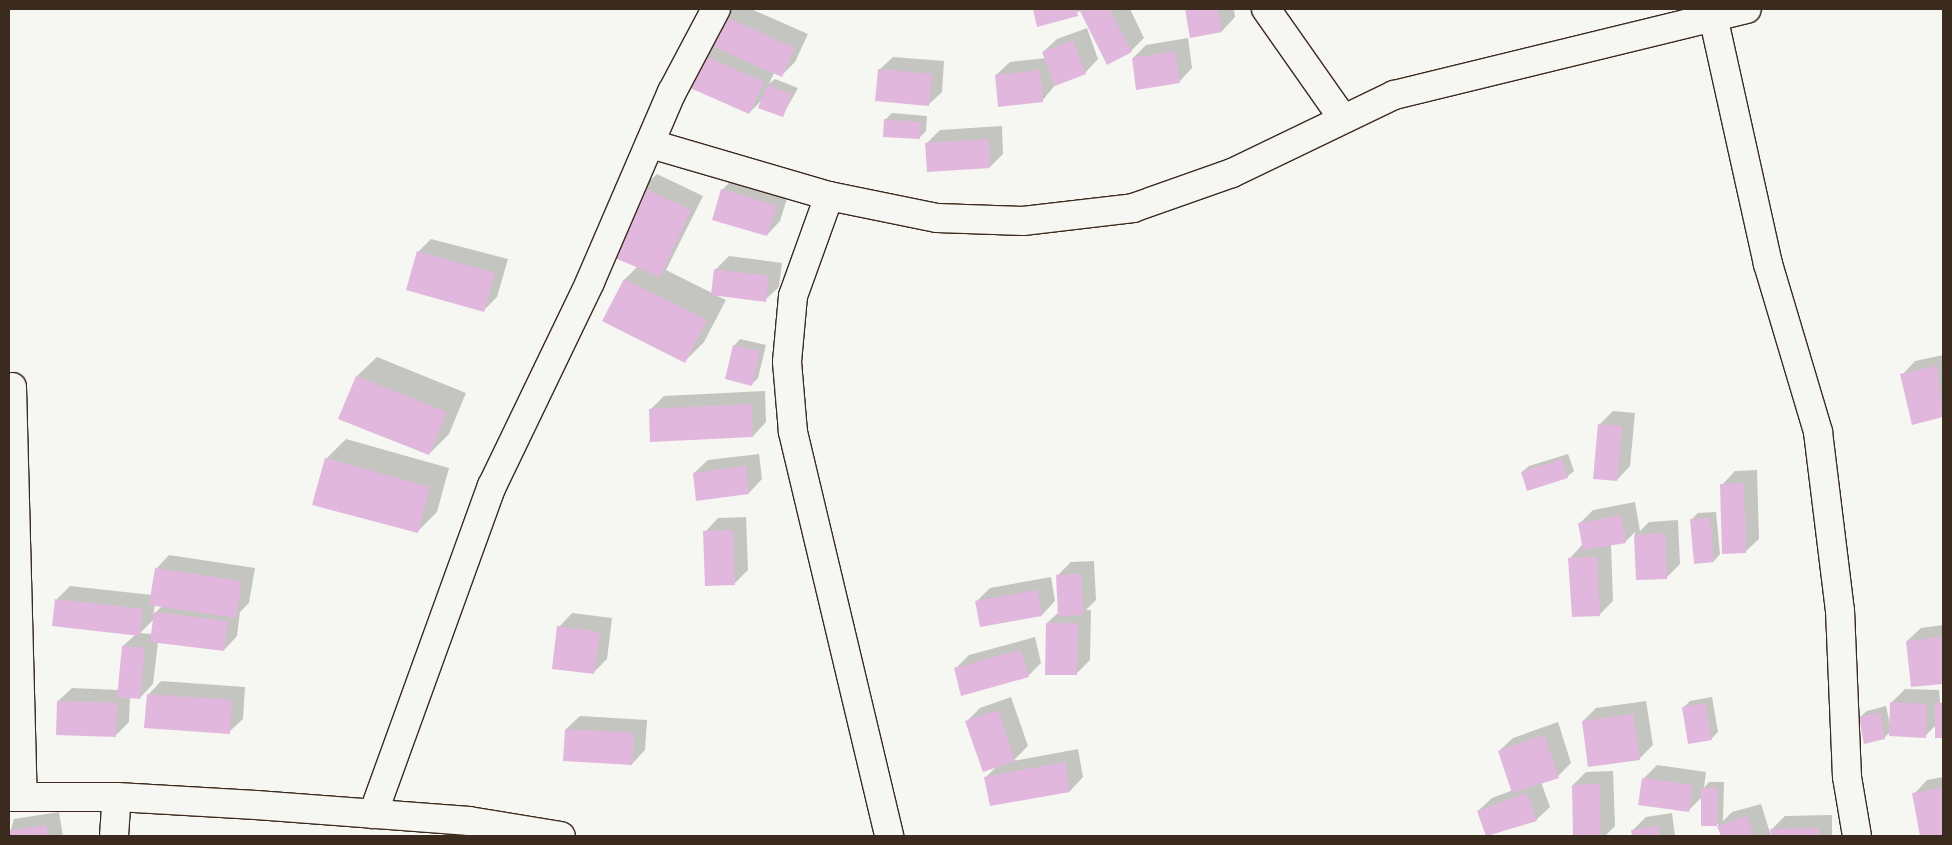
<!DOCTYPE html>
<html>
<head>
<meta charset="utf-8">
<style>
	body { margin:0 }
	#map { position:relative; width:1952px; height:845px; overflow:hidden; background:#f6f6f2; font-family:"Architects Daughter",sans-serif }
	div>[style] { position:absolute }
	[style*='--x'] { left:calc(var(--x)*1px); top:calc(var(--y)*1px); width:calc(var(--w)*1px); rotate:calc(var(--a)*1deg) }
	.shadow>* { inset:0; background:#0003 }
	.building>* { inset:0; background:#e2b7de }
	.roads { filter:drop-shadow(1px 0 #3b2a1e) drop-shadow(-1px 0 #3b2a1e) drop-shadow(0 1px #3b2a1e) drop-shadow(0 -1px #3b2a1e) }
	.minor>* { height:28px; margin:-14px; padding:0 14px; transform-origin:14px; border-radius:14px; background:#f6f6f2 }
	.tertiary>* { height:28px; margin:-14px; padding:0 14px; transform-origin:14px; border-radius:14px; background:#f6f6f2 }
	span { translate:-50% -50%; white-space:nowrap; text-align:center; line-height:1.15; -webkit-text-stroke:4px #f6f6f2; paint-order:stroke }
	.frame { position:absolute; inset:0; border:10px solid #3b2a1e; pointer-events:none }
</style>
</head>
<body>
<div id="map">
	<div class="shadow">
		<i style="clip-path:polygon(723px 9px,751px 9px,808px 34px,795px 62px,781px 76px,774px 73px,769px 84px,775px 79px,798px 88px,783px 115px,763px 99px,749px 113px,704px 55px,714px 45px)"></i>
		<i style="clip-path:polygon(1034px 9px,1130px 9px,1144px 38px,1131px 51px,1081px 11px,1038px 25px)"></i>
		<i style="clip-path:polygon(1186px 9px,1234px 9px,1235px 17px,1222px 31px,1191px 37px)"></i>
		<i style="clip-path:polygon(1087px 28px,1098px 59px,1085px 73px,1056px 84px,1042px 101px,996px 75px,1010px 62px,1046px 58px,1043px 52px,1057px 39px)"></i>
		<i style="clip-path:polygon(1188px 38px,1192px 68px,1179px 82px,1133px 58px,1146px 45px)"></i>
		<i style="clip-path:polygon(893px 57px,944px 61px,942px 92px,928px 105px,879px 70px)"></i>
		<i style="clip-path:polygon(892px 113px,927px 116px,926px 131px,919px 138px,885px 120px)"></i>
		<i style="clip-path:polygon(1002px 126px,1003px 154px,990px 167px,927px 143px,940px 130px)"></i>
		<i style="clip-path:polygon(657px 174px,703px 196px,666px 270px,712px 293px,715px 270px,729px 256px,782px 263px,779px 287px,765px 300px,713px 294px,726px 300px,704px 342px,685px 361px,604px 321px,625px 279px,638px 266px,643px 187px)"></i>
		<i style="clip-path:polygon(736px 176px,789px 192px,780px 221px,767px 235px,722px 190px)"></i>
		<i style="clip-path:polygon(431px 239px,508px 259px,497px 297px,484px 310px,418px 252px)"></i>
		<i style="clip-path:polygon(740px 339px,766px 345px,758px 378px,752px 384px,734px 346px)"></i>
		<i style="clip-path:polygon(1943px 355px,1943px 416px,1913px 423px,1902px 375px,1915px 361px)"></i>
		<i style="clip-path:polygon(377px 357px,466px 393px,449px 434px,429px 454px,357px 376px)"></i>
		<i style="clip-path:polygon(765px 391px,766px 422px,753px 436px,650px 410px,664px 396px)"></i>
		<i style="clip-path:polygon(1613px 411px,1635px 413px,1630px 466px,1617px 480px,1599px 425px)"></i>
		<i style="clip-path:polygon(346px 439px,449px 468px,437px 512px,417px 532px,326px 459px)"></i>
		<i style="clip-path:polygon(759px 454px,762px 479px,749px 493px,694px 473px,708px 460px)"></i>
		<i style="clip-path:polygon(1568px 454px,1574px 471px,1567px 477px,1522px 472px,1529px 466px)"></i>
		<i style="clip-path:polygon(1757px 470px,1759px 539px,1745px 552px,1722px 485px,1735px 471px)"></i>
		<i style="clip-path:polygon(1635px 502px,1640px 531px,1649px 522px,1678px 520px,1680px 564px,1666px 578px,1637px 579px,1635px 532px,1626px 541px,1611px 544px,1613px 601px,1600px 614px,1573px 616px,1570px 558px,1583px 544px,1580px 523px,1593px 510px)"></i>
		<i style="clip-path:polygon(1716px 512px,1720px 554px,1714px 561px,1691px 520px,1698px 513px)"></i>
		<i style="clip-path:polygon(746px 517px,748px 570px,734px 584px,705px 532px,718px 518px)"></i>
		<i style="clip-path:polygon(evenodd,169px 555px,255px 568px,249px 603px,240px 612px,237px 636px,224px 650px,158px 642px,153px 684px,140px 698px,130px 697px,129px 722px,115px 736px,58px 701px,72px 688px,119px 690px,123px 646px,136px 634px,57px 599px,70px 586px,152px 595px,156px 569px,169px 555px,155px 605px,162px 606px,153px 615px,155px 605px,169px 555px,154px 619px,152px 634px,140px 633px,154px 619px)"></i>
		<i style="clip-path:polygon(1094px 561px,1096px 600px,1086px 610px,1091px 610px,1090px 660px,1077px 673px,1047px 623px,1059px 612px,1057px 576px,1071px 562px)"></i>
		<i style="clip-path:polygon(1051px 577px,1055px 601px,1042px 615px,977px 601px,990px 588px)"></i>
		<i style="clip-path:polygon(572px 613px,612px 618px,607px 659px,593px 673px,559px 627px)"></i>
		<i style="clip-path:polygon(1943px 625px,1943px 683px,1912px 686px,1907px 641px,1921px 628px)"></i>
		<i style="clip-path:polygon(1035px 637px,1041px 663px,1028px 676px,955px 669px,969px 655px)"></i>
		<i style="clip-path:polygon(161px 681px,245px 687px,243px 719px,229px 732px,148px 695px)"></i>
		<i style="clip-path:polygon(1905px 689px,1939px 690px,1943px 737px,1936px 737px,1936px 725px,1925px 736px,1890px 732px,1884px 738px,1860px 717px,1867px 711px,1886px 706px,1890px 725px,1891px 703px)"></i>
		<i style="clip-path:polygon(1011px 697px,1028px 746px,1013px 761px,1078px 749px,1083px 777px,1070px 791px,986px 777px,997px 766px,966px 722px,980px 708px)"></i>
		<i style="clip-path:polygon(1712px 697px,1718px 732px,1711px 739px,1683px 708px,1690px 701px)"></i>
		<i style="clip-path:polygon(1646px 701px,1653px 745px,1639px 759px,1583px 721px,1596px 708px)"></i>
		<i style="clip-path:polygon(580px 716px,647px 720px,645px 750px,632px 764px,566px 729px)"></i>
		<i style="clip-path:polygon(1558px 722px,1571px 763px,1558px 776px,1541px 782px,1550px 807px,1536px 820px,1487px 836px,1478px 811px,1492px 798px,1513px 790px,1499px 751px,1513px 738px)"></i>
		<i style="clip-path:polygon(1657px 765px,1706px 772px,1704px 788px,1709px 782px,1724px 782px,1723px 821px,1732px 812px,1761px 804px,1771px 836px,1722px 836px,1718px 824px,1702px 824px,1702px 797px,1689px 810px,1643px 779px)"></i>
		<i style="clip-path:polygon(1613px 771px,1615px 826px,1605px 836px,1574px 836px,1573px 785px,1586px 772px)"></i>
		<i style="clip-path:polygon(1943px 777px,1943px 834px,1921px 836px,1914px 794px,1927px 780px)"></i>
		<i style="clip-path:polygon(59px 812px,63px 836px,9px 836px,14px 819px)"></i>
		<i style="clip-path:polygon(1672px 813px,1675px 836px,1633px 836px,1633px 830px,1646px 817px)"></i>
		<i style="clip-path:polygon(1832px 815px,1832px 836px,1772px 836px,1772px 829px,1785px 816px)"></i>
	</div>
	<div class="building">
		<i style="clip-path:polygon(1033px 9px,1076px 9px,1078px 16px,1037px 27px)"></i>
		<i style="clip-path:polygon(1079px 9px,1109px 9px,1132px 52px,1107px 65px)"></i>
		<i style="clip-path:polygon(1185px 9px,1218px 9px,1222px 32px,1190px 38px)"></i>
		<i style="clip-path:polygon(717px 13px,795px 48px,782px 77px,703px 42px)"></i>
		<i style="clip-path:polygon(1073px 40px,1086px 74px,1055px 86px,1042px 52px)"></i>
		<i style="clip-path:polygon(1175px 51px,1180px 83px,1136px 90px,1132px 58px)"></i>
		<i style="clip-path:polygon(703px 55px,764px 82px,749px 114px,688px 87px)"></i>
		<i style="clip-path:polygon(878px 69px,932px 74px,929px 106px,875px 101px)"></i>
		<i style="clip-path:polygon(1040px 70px,1043px 102px,998px 107px,995px 75px)"></i>
		<i style="clip-path:polygon(767px 85px,792px 94px,783px 117px,758px 108px)"></i>
		<i style="clip-path:polygon(884px 119px,921px 122px,920px 139px,883px 137px)"></i>
		<i style="clip-path:polygon(989px 139px,990px 168px,927px 172px,925px 143px)"></i>
		<i style="clip-path:polygon(642px 187px,691px 210px,660px 277px,610px 256px)"></i>
		<i style="clip-path:polygon(721px 189px,777px 206px,767px 236px,712px 220px)"></i>
		<i style="clip-path:polygon(417px 251px,495px 273px,484px 312px,406px 290px)"></i>
		<i style="clip-path:polygon(714px 269px,769px 276px,766px 302px,711px 295px)"></i>
		<i style="clip-path:polygon(624px 279px,707px 320px,685px 363px,602px 321px)"></i>
		<i style="clip-path:polygon(733px 345px,760px 351px,752px 386px,725px 379px)"></i>
		<i style="clip-path:polygon(1937px 366px,1943px 417px,1912px 425px,1900px 374px)"></i>
		<i style="clip-path:polygon(356px 376px,447px 412px,429px 455px,338px 419px)"></i>
		<i style="clip-path:polygon(752px 404px,753px 437px,650px 442px,649px 409px)"></i>
		<i style="clip-path:polygon(1598px 424px,1622px 426px,1617px 481px,1593px 479px)"></i>
		<i style="clip-path:polygon(325px 458px,430px 487px,418px 533px,312px 505px)"></i>
		<i style="clip-path:polygon(1562px 459px,1568px 478px,1527px 491px,1521px 472px)"></i>
		<i style="clip-path:polygon(746px 466px,749px 494px,696px 501px,693px 473px)"></i>
		<i style="clip-path:polygon(1744px 483px,1746px 553px,1722px 554px,1720px 484px)"></i>
		<i style="clip-path:polygon(1621px 515px,1626px 543px,1583px 550px,1578px 523px)"></i>
		<i style="clip-path:polygon(1710px 518px,1714px 562px,1694px 564px,1690px 519px)"></i>
		<i style="clip-path:polygon(733px 530px,735px 585px,705px 586px,703px 531px)"></i>
		<i style="clip-path:polygon(1665px 533px,1667px 579px,1636px 580px,1634px 535px)"></i>
		<i style="clip-path:polygon(1597px 557px,1600px 616px,1572px 617px,1568px 558px)"></i>
		<i style="clip-path:polygon(155px 568px,242px 581px,236px 618px,149px 605px)"></i>
		<i style="clip-path:polygon(1081px 574px,1083px 615px,1058px 616px,1056px 575px)"></i>
		<i style="clip-path:polygon(1038px 590px,1042px 616px,980px 627px,975px 601px)"></i>
		<i style="clip-path:polygon(55px 599px,143px 609px,140px 636px,52px 626px)"></i>
		<i style="clip-path:polygon(154px 612px,228px 621px,224px 651px,150px 642px)"></i>
		<i style="clip-path:polygon(1046px 623px,1078px 623px,1077px 675px,1045px 675px)"></i>
		<i style="clip-path:polygon(557px 626px,600px 632px,594px 674px,552px 669px)"></i>
		<i style="clip-path:polygon(1943px 637px,1943px 684px,1911px 687px,1906px 641px)"></i>
		<i style="clip-path:polygon(122px 646px,145px 648px,140px 699px,117px 697px)"></i>
		<i style="clip-path:polygon(1021px 650px,1029px 677px,961px 696px,954px 668px)"></i>
		<i style="clip-path:polygon(147px 694px,232px 700px,230px 734px,144px 728px)"></i>
		<i style="clip-path:polygon(57px 701px,117px 703px,116px 737px,56px 735px)"></i>
		<i style="clip-path:polygon(1890px 702px,1927px 704px,1926px 738px,1889px 736px)"></i>
		<i style="clip-path:polygon(1705px 703px,1712px 740px,1688px 744px,1682px 707px)"></i>
		<i style="clip-path:polygon(1935px 703px,1943px 703px,1943px 738px,1935px 738px)"></i>
		<i style="clip-path:polygon(998px 710px,1015px 761px,983px 772px,965px 721px)"></i>
		<i style="clip-path:polygon(1880px 712px,1885px 739px,1864px 744px,1859px 717px)"></i>
		<i style="clip-path:polygon(1633px 714px,1640px 760px,1588px 767px,1582px 721px)"></i>
		<i style="clip-path:polygon(565px 729px,634px 733px,632px 765px,563px 761px)"></i>
		<i style="clip-path:polygon(1544px 735px,1559px 778px,1512px 793px,1498px 751px)"></i>
		<i style="clip-path:polygon(1065px 762px,1070px 792px,990px 806px,984px 777px)"></i>
		<i style="clip-path:polygon(1642px 778px,1693px 785px,1689px 812px,1638px 805px)"></i>
		<i style="clip-path:polygon(1600px 784px,1601px 836px,1573px 836px,1572px 785px)"></i>
		<i style="clip-path:polygon(1701px 788px,1718px 788px,1717px 826px,1701px 826px)"></i>
		<i style="clip-path:polygon(1943px 788px,1943px 835px,1920px 836px,1912px 793px)"></i>
		<i style="clip-path:polygon(1527px 793px,1537px 821px,1486px 836px,1477px 811px)"></i>
		<i style="clip-path:polygon(1747px 816px,1754px 836px,1721px 836px,1717px 826px)"></i>
		<i style="clip-path:polygon(46px 825px,48px 836px,9px 836px,9px 831px)"></i>
		<i style="clip-path:polygon(1659px 826px,1660px 836px,1632px 836px,1631px 830px)"></i>
		<i style="clip-path:polygon(1819px 828px,1819px 836px,1771px 836px,1770px 829px)"></i>
	</div>
	<div class="roads">
		<div class="minor">
			<i style="--x:1266;--y:9;--w:132;--a:54.9"></i>
			<i style="--x:1713;--y:16;--w:254;--a:77.5"></i>
			<i style="--x:1768;--y:264;--w:175;--a:73.4"></i>
			<i style="--x:1818;--y:432;--w:179;--a:83"></i>
			<i style="--x:1840;--y:610;--w:167;--a:87.6"></i>
			<i style="--x:1847;--y:777;--w:60;--a:80.4"></i>
			<i style="--x:651;--y:144;--w:185;--a:16.3"></i>
			<i style="--x:829;--y:196;--w:110;--a:11.5"></i>
			<i style="--x:937;--y:218;--w:86;--a:2"></i>
			<i style="--x:1023;--y:221;--w:111;--a:-6.7"></i>
			<i style="--x:1133;--y:208;--w:105;--a:-19.5"></i>
			<i style="--x:1232;--y:173;--w:180;--a:-25.7"></i>
			<i style="--x:1394;--y:95;--w:363;--a:-13.7"></i>
			<i style="--x:829;--y:196;--w:106;--a:109.8"></i>
			<i style="--x:793;--y:296;--w:66;--a:95.2"></i>
			<i style="--x:787;--y:362;--w:70;--a:85.1"></i>
			<i style="--x:793;--y:432;--w:415;--a:76.6"></i>
			<i style="--x:12;--y:387;--w:410;--a:88.5"></i>
			<i style="--x:373;--y:814;--w:349;--a:-70.1"></i>
			<i style="--x:492;--y:486;--w:226;--a:-64.3"></i>
			<i style="--x:590;--y:282;--w:207;--a:-66.7"></i>
			<i style="--x:672;--y:92;--w:94;--a:-62.1"></i>
			<i style="--x:114;--y:836;--w:39;--a:-86"></i>
		</div>
		<div class="tertiary">
			<i style="--x:9;--y:797;--w:108;--a:0"></i>
			<i style="--x:117;--y:797;--w:139;--a:3.3"></i>
			<i style="--x:256;--y:805;--w:214;--a:4.3"></i>
			<i style="--x:469;--y:821;--w:93;--a:9.3"></i>
		</div>
	</div>
	<div class="frame"></div>
</div>
</body>
</html>
